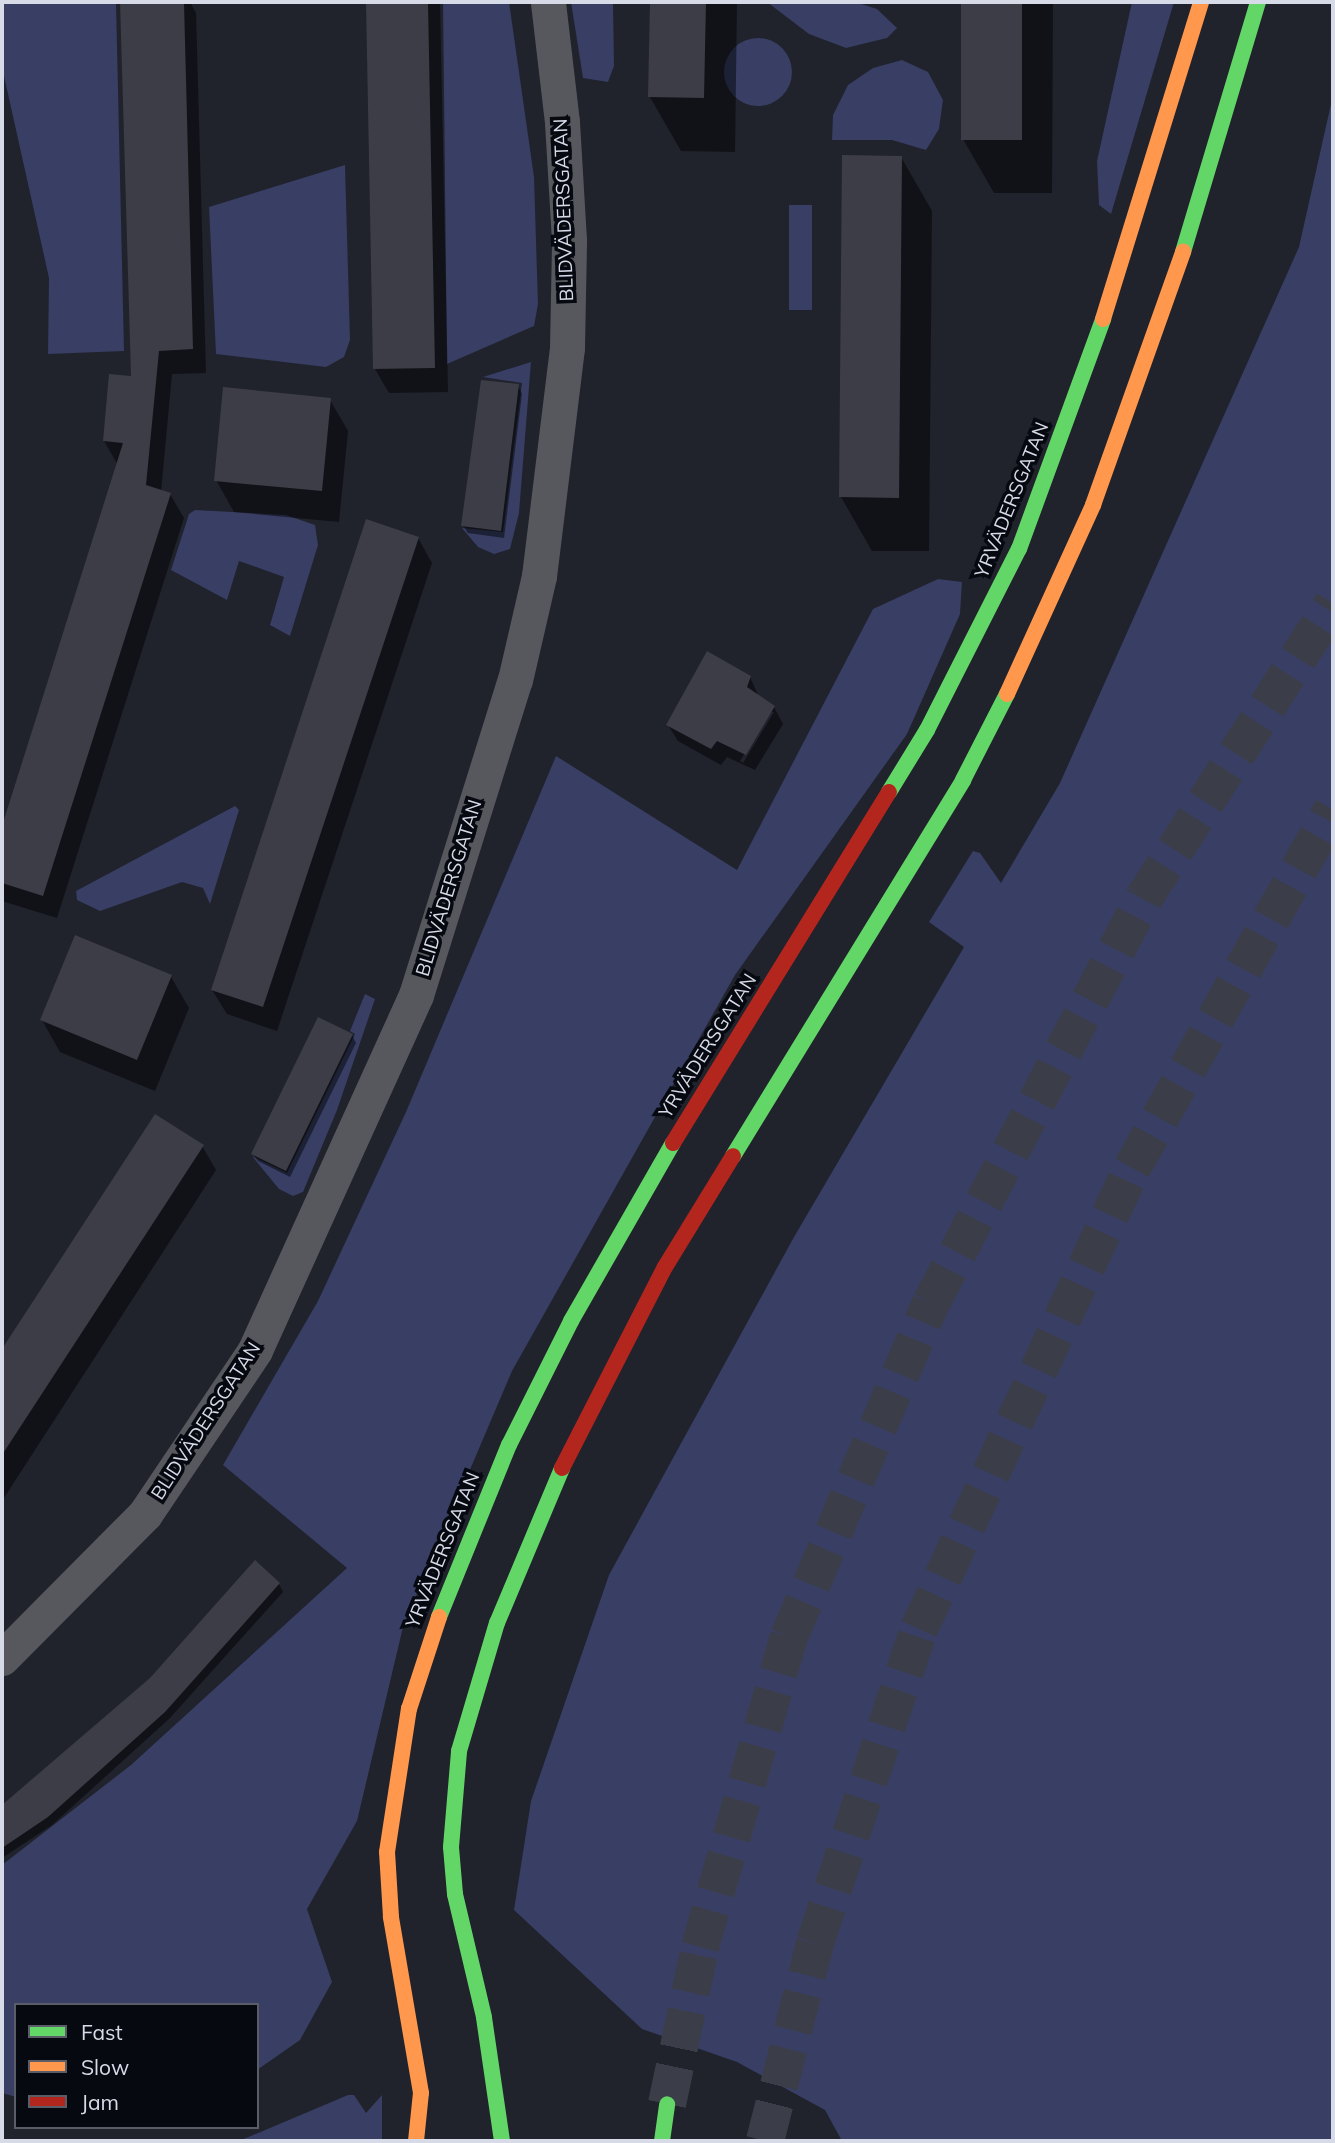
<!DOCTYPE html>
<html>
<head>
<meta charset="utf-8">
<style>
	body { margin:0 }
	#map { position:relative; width:1335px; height:2143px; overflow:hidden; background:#20222c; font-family:Mulish,sans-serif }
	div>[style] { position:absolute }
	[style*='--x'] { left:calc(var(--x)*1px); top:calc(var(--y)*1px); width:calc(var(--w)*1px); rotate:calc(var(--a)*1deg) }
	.green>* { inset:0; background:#383e64 }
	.round { border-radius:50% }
	.shadow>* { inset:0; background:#0007 }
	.building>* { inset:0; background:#3c3d46 }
	.highway-tunnel>* { height:38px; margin-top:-19px; transform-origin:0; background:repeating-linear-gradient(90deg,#3b3e48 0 38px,transparent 0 57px) }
	.street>* { height:35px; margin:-17.5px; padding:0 17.5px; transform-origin:17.5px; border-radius:17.5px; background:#57585e }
	.fast>* { height:16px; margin:-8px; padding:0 8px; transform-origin:8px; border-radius:8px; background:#63d668 }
	.slow>* { height:16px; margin:-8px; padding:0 8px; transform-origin:8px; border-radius:8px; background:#ff974d }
	.jam>* { height:16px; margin:-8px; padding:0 8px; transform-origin:8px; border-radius:8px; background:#b3261e }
	span { translate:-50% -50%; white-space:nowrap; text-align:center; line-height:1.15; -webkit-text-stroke:7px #070911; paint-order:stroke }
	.street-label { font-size:19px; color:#d7dae7 }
	.frame { position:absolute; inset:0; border:4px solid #d7dae7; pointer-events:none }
	.legend { position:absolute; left:14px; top:2003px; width:245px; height:126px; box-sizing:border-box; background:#070911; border:2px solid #5a5d67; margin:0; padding:9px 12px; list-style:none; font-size:21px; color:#d7dae7 }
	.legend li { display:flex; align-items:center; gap:14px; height:35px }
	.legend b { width:35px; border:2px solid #5a5d67 }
</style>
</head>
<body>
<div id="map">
	<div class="green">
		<i style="clip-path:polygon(2px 2px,116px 2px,124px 351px,48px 354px,49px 278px,2px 67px)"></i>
		<i style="clip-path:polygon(443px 2px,509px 2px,534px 177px,538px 304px,534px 326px,447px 364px)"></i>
		<i style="clip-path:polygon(571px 2px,613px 2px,614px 66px,608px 82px,583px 78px)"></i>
		<i style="clip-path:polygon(767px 2px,855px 2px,877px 9px,897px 28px,887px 38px,846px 48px,809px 34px)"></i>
		<i style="clip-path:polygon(1132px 2px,1174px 2px,1111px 214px,1099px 205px,1097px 161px)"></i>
		<i class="round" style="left:724px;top:38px;width:68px;height:68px"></i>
		<i style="clip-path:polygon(902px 60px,928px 72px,943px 100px,939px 129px,926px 150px,892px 140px,832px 140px,833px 115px,848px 85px,873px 68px)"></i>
		<i style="clip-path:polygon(1333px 95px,1333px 2141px,842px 2141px,825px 2110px,737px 2062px,642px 2029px,514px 1910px,531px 1801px,609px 1575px,794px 1237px,964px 947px,929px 922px,973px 851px,980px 853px,1001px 883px,1060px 783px,1299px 247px)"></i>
		<i style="clip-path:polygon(345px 165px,350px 340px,344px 357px,326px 367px,216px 354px,209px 207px)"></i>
		<i style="clip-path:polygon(789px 205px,812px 205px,812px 310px,789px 310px)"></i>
		<i style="clip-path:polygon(531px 362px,519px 513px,510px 549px,494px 554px,478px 547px,462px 528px,503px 532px,522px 383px,483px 377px)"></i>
		<i style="clip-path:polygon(195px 510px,286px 515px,315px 525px,318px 545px,290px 636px,270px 625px,284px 577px,239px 561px,227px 600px,171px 570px,189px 514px)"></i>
		<i style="clip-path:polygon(938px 579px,962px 582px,960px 614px,907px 734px,735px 975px,512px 1371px,403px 1627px,357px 1821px,307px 1909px,332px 1982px,300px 2040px,257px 2070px,257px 2005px,16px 2005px,16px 2097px,2px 2093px,2px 1865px,131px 1765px,347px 1568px,223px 1465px,318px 1301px,406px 1112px,556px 756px,737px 870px,873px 609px)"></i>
		<i style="clip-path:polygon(235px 806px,239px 810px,210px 904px,203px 888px,182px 882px,100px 911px,77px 900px,76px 891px)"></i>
		<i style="clip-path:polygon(365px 994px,375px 999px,337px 1110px,303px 1192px,293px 1196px,279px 1189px,252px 1156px,287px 1173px,355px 1034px,350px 1031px)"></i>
		<i style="clip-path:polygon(348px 2095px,354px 2095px,366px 2113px,382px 2095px,382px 2141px,239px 2141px)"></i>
	</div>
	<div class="shadow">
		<i style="clip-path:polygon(122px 2px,190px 2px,196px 13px,206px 373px,172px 374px,161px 492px,170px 494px,184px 518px,57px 918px,2px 901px,2px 832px,118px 465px,104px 441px,132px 378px)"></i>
		<i style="clip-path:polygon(367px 2px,440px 2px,448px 392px,389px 393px,375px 369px)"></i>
		<i style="clip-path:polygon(651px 2px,737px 2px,735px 152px,681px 151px,650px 97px)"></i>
		<i style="clip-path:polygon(963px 2px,1053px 2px,1052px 193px,994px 193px,963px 139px)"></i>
		<i style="clip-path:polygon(901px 157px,932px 211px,929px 551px,872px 551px,841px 497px)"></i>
		<i style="clip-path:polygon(518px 386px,522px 394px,504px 538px,468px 533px,463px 525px)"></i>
		<i style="clip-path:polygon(330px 400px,348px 431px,339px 522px,234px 512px,216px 480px)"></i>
		<i style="clip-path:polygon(418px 538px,432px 563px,277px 1031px,227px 1014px,212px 990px)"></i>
		<i style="clip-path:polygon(evenodd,750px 677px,759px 697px,774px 707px,783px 724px,755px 770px,727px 757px,721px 765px,678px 741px,668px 725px,750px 677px,770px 712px,774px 712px,743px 763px,740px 761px,770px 712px)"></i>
		<i style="clip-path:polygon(171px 977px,189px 1008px,155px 1091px,60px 1052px,42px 1020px)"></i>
		<i style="clip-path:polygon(352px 1035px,356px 1043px,290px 1177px,258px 1161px,253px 1154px)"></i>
		<i style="clip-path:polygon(156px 1116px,202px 1146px,216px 1170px,2px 1501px,2px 1353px)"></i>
		<i style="clip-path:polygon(279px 1584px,283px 1592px,169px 1719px,52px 1825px,2px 1858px,2px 1807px)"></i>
	</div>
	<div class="building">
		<i style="clip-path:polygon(120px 2px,184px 2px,193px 349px,159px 351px,146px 485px,171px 493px,43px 896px,2px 883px,2px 826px,123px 443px,103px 441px,109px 374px,131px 376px)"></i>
		<i style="clip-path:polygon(366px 2px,428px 2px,435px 368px,373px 369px)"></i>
		<i style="clip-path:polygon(650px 2px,706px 2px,704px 98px,648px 97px)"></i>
		<i style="clip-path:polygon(961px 2px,1022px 2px,1022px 140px,961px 140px)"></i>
		<i style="clip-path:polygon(842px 155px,902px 156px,899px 498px,839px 497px)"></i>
		<i style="clip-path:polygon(481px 380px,519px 384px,501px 531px,461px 526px)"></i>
		<i style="clip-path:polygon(223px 387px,331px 398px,322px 491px,214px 481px)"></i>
		<i style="clip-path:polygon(366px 519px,419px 537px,263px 1007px,211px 990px)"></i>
		<i style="clip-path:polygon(707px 651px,751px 676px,747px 687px,775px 706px,746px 755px,717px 741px,711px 749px,666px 725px)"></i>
		<i style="clip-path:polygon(75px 935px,172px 975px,137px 1060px,40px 1020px)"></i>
		<i style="clip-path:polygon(318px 1017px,353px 1034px,286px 1171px,251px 1154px)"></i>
		<i style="clip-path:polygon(155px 1114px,204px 1145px,2px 1455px,2px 1349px)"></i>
		<i style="clip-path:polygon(255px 1560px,280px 1583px,165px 1712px,48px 1817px,2px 1848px,2px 1805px,150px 1678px)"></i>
	</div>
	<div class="highway-tunnel">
		<i style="--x:667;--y:2104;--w:160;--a:-78.1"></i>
		<i style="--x:700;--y:1947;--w:323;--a:-74"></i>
		<i style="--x:789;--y:1637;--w:363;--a:-67"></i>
		<i style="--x:931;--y:1303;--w:458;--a:-62.3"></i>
		<i style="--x:1144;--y:898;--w:350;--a:-57.3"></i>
		<i style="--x:765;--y:2141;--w:204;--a:-75.8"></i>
		<i style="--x:815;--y:1943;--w:331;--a:-71.7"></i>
		<i style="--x:919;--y:1629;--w:508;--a:-65.2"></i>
		<i style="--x:1132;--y:1168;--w:411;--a:-60.8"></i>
	</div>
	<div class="street">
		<i style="--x:2;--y:1658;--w:203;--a:-45.2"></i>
		<i style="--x:145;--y:1514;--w:197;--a:-56.1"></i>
		<i style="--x:255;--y:1350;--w:390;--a:-65.6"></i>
		<i style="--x:416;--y:995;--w:330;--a:-72.6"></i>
		<i style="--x:515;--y:680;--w:107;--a:-77"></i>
		<i style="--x:539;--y:576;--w:230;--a:-83"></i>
		<i style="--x:567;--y:348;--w:108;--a:-88.9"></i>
		<i style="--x:569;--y:240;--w:118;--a:-93.4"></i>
		<i style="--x:562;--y:122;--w:121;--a:-96.7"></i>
	</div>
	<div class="fast">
		<i style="--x:1183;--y:252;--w:261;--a:-73.3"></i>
		<i style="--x:889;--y:792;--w:73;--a:-58.5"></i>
		<i style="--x:927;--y:730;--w:203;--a:-63.1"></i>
		<i style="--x:1019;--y:549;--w:245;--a:-69.9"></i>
		<i style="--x:733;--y:1156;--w:441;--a:-58.5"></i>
		<i style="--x:963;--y:780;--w:97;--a:-62.9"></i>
		<i style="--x:439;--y:1617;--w:186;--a:-67.9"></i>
		<i style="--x:509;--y:1445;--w:139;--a:-63.4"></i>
		<i style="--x:571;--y:1321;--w:205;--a:-60.2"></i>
		<i style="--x:502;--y:2141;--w:125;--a:-98.3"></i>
		<i style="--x:484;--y:2017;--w:126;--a:-103.3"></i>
		<i style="--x:455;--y:1894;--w:47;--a:-94.9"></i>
		<i style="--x:451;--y:1847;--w:96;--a:-85.2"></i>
		<i style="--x:459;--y:1751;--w:134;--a:-73.5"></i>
		<i style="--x:497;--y:1623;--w:168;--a:-67.2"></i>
		<i style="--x:662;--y:2141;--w:37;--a:-82"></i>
	</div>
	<div class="slow">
		<i style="--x:1103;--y:319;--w:332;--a:-72.8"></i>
		<i style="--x:1007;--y:694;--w:208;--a:-65.5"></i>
		<i style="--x:1093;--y:505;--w:269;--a:-70.4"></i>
		<i style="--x:416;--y:2141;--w:48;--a:-84.1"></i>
		<i style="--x:421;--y:2093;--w:179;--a:-99.7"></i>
		<i style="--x:391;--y:1917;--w:65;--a:-93.5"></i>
		<i style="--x:387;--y:1852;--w:145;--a:-81.3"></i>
		<i style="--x:409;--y:1709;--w:97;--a:-71.9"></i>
	</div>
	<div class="jam">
		<i style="--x:673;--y:1143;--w:412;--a:-58.4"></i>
		<i style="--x:562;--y:1468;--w:226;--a:-62.9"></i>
		<i style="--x:665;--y:1267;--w:130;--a:-58.5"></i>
	</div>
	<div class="street-label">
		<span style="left:564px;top:210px;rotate:-92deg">BLIDVÄDERSGATAN</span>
		<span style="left:1012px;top:500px;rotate:-68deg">YRVÄDERSGATAN</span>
		<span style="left:449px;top:888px;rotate:-73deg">BLIDVÄDERSGATAN</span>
		<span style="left:708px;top:1046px;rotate:-58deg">YRVÄDERSGATAN</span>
		<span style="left:206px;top:1421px;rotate:-57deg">BLIDVÄDERSGATAN</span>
		<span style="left:443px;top:1550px;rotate:-68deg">YRVÄDERSGATAN</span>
	</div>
	<div class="frame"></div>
	<ul class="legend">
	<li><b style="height:9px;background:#63d668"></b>Fast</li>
	<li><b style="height:9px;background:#ff974d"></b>Slow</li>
	<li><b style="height:9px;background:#b3261e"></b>Jam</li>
	</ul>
</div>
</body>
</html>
